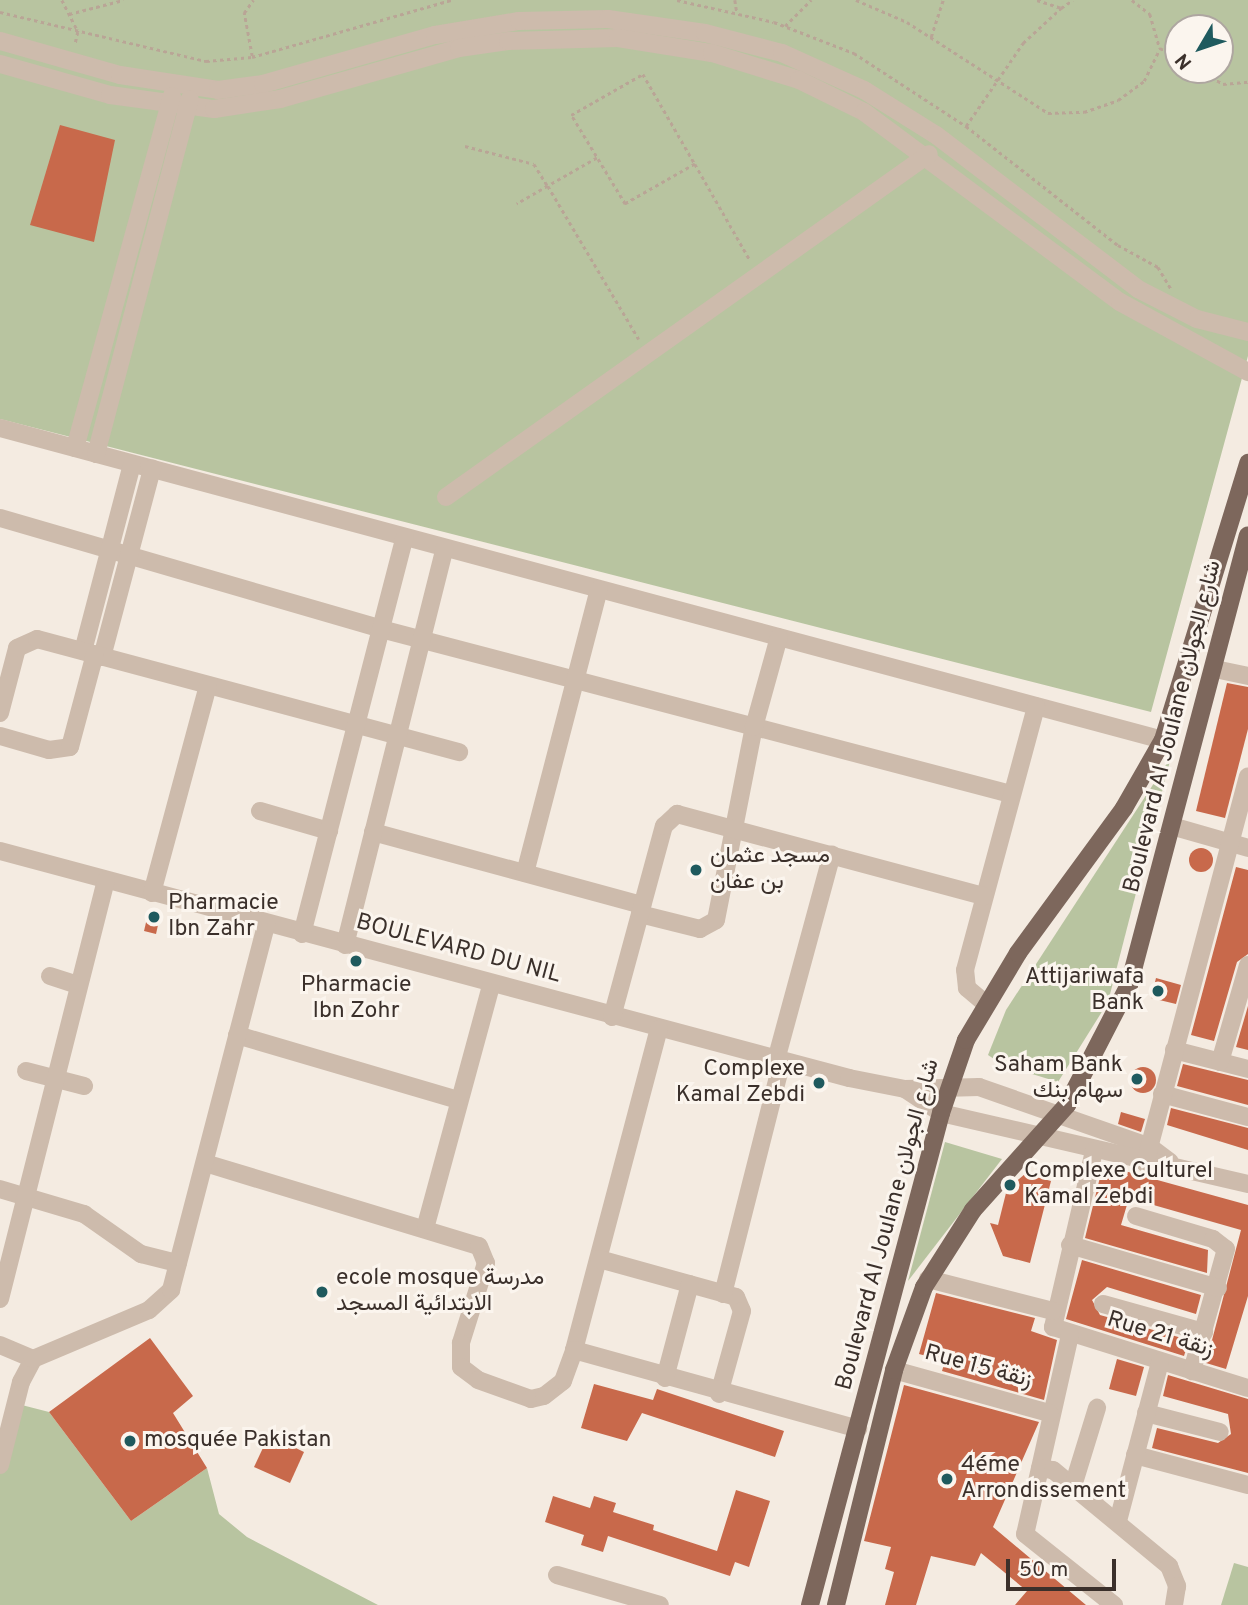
<!DOCTYPE html>
<html>
<head>
<meta charset="utf-8">
<style>
	body { margin:0 }
	#map { position:relative; width:1248px; height:1605px; overflow:hidden; background:#f4ebe1; font-family:Overpass,Vazirmatn,sans-serif }
	div>[style] { position:absolute }
	[style*='--x'] { left:calc(var(--x)*1px); top:calc(var(--y)*1px); width:calc(var(--w)*1px); rotate:calc(var(--a)*1deg) }
	.green>* { inset:0; background:#b8c4a0 }
	.building>* { inset:0; background:#c8694b }
	.round { border-radius:50% }
	.path>* { height:2.5px; margin-top:-1.25px; transform-origin:0; background:repeating-linear-gradient(90deg,#b9a596 0 3.5px,transparent 0 7px) }
	.minor>* { height:18px; margin:-9px; padding:0 9px; transform-origin:9px; border-radius:9px; background:#cdbbac }
	.major>* { height:18px; margin:-9px; padding:0 9px; transform-origin:9px; border-radius:9px; background:#7d675c }
	.dots>* { width:19px; height:19px; translate:-50% -50%; box-sizing:border-box; border:4px solid #fbf5ee; border-radius:50% }
	span { translate:-50% -50%; white-space:nowrap; text-align:center; line-height:1.15; -webkit-text-stroke:6px #fbf5ee; paint-order:stroke }
	.street-label { font-size:23px; color:#3b302b }
	.poi-label { font-size:23px; color:#3b302b }
	.left { translate:0 -50%; text-align:left }
	.right { translate:-100% -50%; text-align:right }
	.north { position:absolute; left:1164px; top:14px; width:70px; height:70px; box-sizing:border-box; background:#fbf5ee; border:2px solid #aea6a0; border-radius:50%; rotate:231deg; font-size:19px; font-weight:700; line-height:28px; text-align:center; color:#3b302b }
	.north::after { content:''; display:block; margin:auto; width:24px; height:32px; background:#1f5a5e; clip-path:polygon(50% 0,100% 100%,50% 72%,0 100%) }
	.scale { position:absolute; left:1006px; top:1559px; width:110px; height:32px; box-sizing:border-box; border:4px solid #3b302b; border-top:0; padding-left:9px; font-size:21px; line-height:24px; white-space:nowrap; color:#3b302b; -webkit-text-stroke:5px #fbf5ee; paint-order:stroke }
</style>
</head>
<body>
<div id="map">
	<div class="green">
		<i style="clip-path:polygon(evenodd,0 0,1248px 0,1248px 356px,1151px 712px,0 419px,0 0,1178px 28px,1220px 28px,1220px 70px,1178px 70px,1178px 28px)"></i>
		<i style="clip-path:polygon(1171px 757px,1108px 1002px,1058px 1082px,1003px 1065px,988px 1055px,1006px 1010px)"></i>
		<i style="clip-path:polygon(945px 1142px,1002px 1159px,908px 1281px)"></i>
		<i style="clip-path:polygon(14px 1403px,49px 1412px,131px 1521px,207px 1468px,219px 1514px,247px 1537px,378px 1605px,0 1605px,0 1454px)"></i>
		<i style="clip-path:polygon(1234px 1563px,1248px 1567px,1248px 1605px,1221px 1605px)"></i>
	</div>
	<div class="building">
		<i style="clip-path:polygon(60px 125px,115px 140px,94px 242px,30px 225px)"></i>
		<i style="clip-path:polygon(1227px 683px,1248px 687px,1248px 729px,1225px 818px,1196px 811px)"></i>
		<i class="round" style="left:1189px;top:848px;width:24px;height:24px"></i>
		<i style="clip-path:polygon(1236px 867px,1248px 870px,1248px 954px,1237px 962px,1214px 1041px,1191px 1035px)"></i>
		<i style="clip-path:polygon(148px 914px,160px 916px,156px 934px,144px 931px)"></i>
		<i style="clip-path:polygon(1156px 978px,1181px 985px,1176px 1004px,1151px 998px)"></i>
		<i style="clip-path:polygon(1248px 1006px,1248px 1050px,1236px 1047px)"></i>
		<i style="clip-path:polygon(1183px 1064px,1248px 1080px,1248px 1105px,1177px 1086px)"></i>
		<i class="round" style="left:1130px;top:1067px;width:26px;height:26px"></i>
		<i style="clip-path:polygon(1171px 1108px,1248px 1128px,1248px 1150px,1167px 1125px)"></i>
		<i style="clip-path:polygon(1121px 1112px,1145px 1119px,1141px 1132px,1118px 1124px)"></i>
		<i style="clip-path:polygon(1103px 1165px,1248px 1205px,1248px 1296px,1226px 1369px,1206px 1363px,1241px 1230px,1129px 1198px,1121px 1225px,1208px 1250px,1207px 1273px,1085px 1238px)"></i>
		<i style="clip-path:polygon(1025px 1174px,1051px 1181px,1030px 1263px,1003px 1256px,990px 1223px,998px 1225px,1007px 1189px)"></i>
		<i style="clip-path:polygon(1082px 1260px,1201px 1295px,1196px 1314px,1107px 1287px,1092px 1300px,1100px 1315px,1189px 1340px,1184px 1356px,1066px 1319px)"></i>
		<i style="clip-path:polygon(936px 1293px,1035px 1318px,1031px 1331px,1057px 1340px,1044px 1400px,942px 1371px,945px 1361px,919px 1354px)"></i>
		<i style="clip-path:polygon(150px 1338px,193px 1396px,173px 1413px,207px 1468px,131px 1521px,49px 1412px)"></i>
		<i style="clip-path:polygon(1117px 1359px,1144px 1367px,1136px 1396px,1109px 1389px)"></i>
		<i style="clip-path:polygon(1168px 1375px,1248px 1399px,1248px 1473px,1152px 1448px,1157px 1428px,1218px 1443px,1231px 1434px,1228px 1414px,1163px 1396px)"></i>
		<i style="clip-path:polygon(594px 1384px,653px 1400px,657px 1389px,784px 1431px,775px 1457px,642px 1413px,627px 1441px,581px 1428px)"></i>
		<i style="clip-path:polygon(904px 1385px,1039px 1422px,993px 1527px,1086px 1605px,1015px 1605px,1027px 1591px,981px 1553px,975px 1566px,931px 1556px,916px 1605px,885px 1605px,894px 1572px,885px 1569px,891px 1547px,864px 1541px)"></i>
		<i style="clip-path:polygon(269px 1435px,304px 1452px,290px 1483px,254px 1467px)"></i>
		<i style="clip-path:polygon(736px 1490px,770px 1501px,749px 1567px,735px 1562px,730px 1576px,608px 1536px,603px 1552px,581px 1545px,584px 1535px,545px 1522px,553px 1496px,590px 1508px,594px 1496px,616px 1503px,613px 1512px,654px 1525px,653px 1530px,717px 1551px)"></i>
	</div>
	<div class="path">
		<i style="--x:62;--y:0;--w:36;--a:63"></i>
		<i style="--x:78;--y:32;--w:13;--a:103"></i>
		<i style="--x:677;--y:0;--w:99;--a:12.8"></i>
		<i style="--x:774;--y:22;--w:86;--a:21.2"></i>
		<i style="--x:854;--y:53;--w:134;--a:33.1"></i>
		<i style="--x:966;--y:126;--w:193;--a:38.1"></i>
		<i style="--x:1118;--y:245;--w:46;--a:28.8"></i>
		<i style="--x:1158;--y:267;--w:26;--a:59"></i>
		<i style="--x:735;--y:0;--w:13;--a:81"></i>
		<i style="--x:856;--y:0;--w:56;--a:23.3"></i>
		<i style="--x:907;--y:22;--w:168;--a:32.8"></i>
		<i style="--x:1048;--y:113;--w:36;--a:-2"></i>
		<i style="--x:1084;--y:112;--w:36;--a:-19"></i>
		<i style="--x:1118;--y:100;--w:32;--a:-36"></i>
		<i style="--x:1144;--y:81;--w:37;--a:-64"></i>
		<i style="--x:1037;--y:0;--w:25;--a:18"></i>
		<i style="--x:1061;--y:8;--w:14;--a:-34"></i>
		<i style="--x:1132;--y:0;--w:23;--a:38"></i>
		<i style="--x:1150;--y:14;--w:35;--a:74"></i>
		<i style="--x:1160;--y:48;--w:21;--a:29"></i>
		<i style="--x:0;--y:12;--w:212;--a:13.4"></i>
		<i style="--x:206;--y:61;--w:46;--a:-5"></i>
		<i style="--x:252;--y:57;--w:207;--a:-16"></i>
		<i style="--x:69;--y:14;--w:56;--a:-14.5"></i>
		<i style="--x:785;--y:26;--w:37;--a:-45"></i>
		<i style="--x:931;--y:37;--w:39;--a:-72"></i>
		<i style="--x:252;--y:56;--w:44;--a:-100.5"></i>
		<i style="--x:244;--y:13;--w:16;--a:-55"></i>
		<i style="--x:1199;--y:70;--w:28;--a:30"></i>
		<i style="--x:1223;--y:84;--w:25;--a:-5"></i>
		<i style="--x:966;--y:126;--w:101;--a:-55.5"></i>
		<i style="--x:1023;--y:43;--w:52;--a:-42.6"></i>
		<i style="--x:465;--y:146;--w:71;--a:14.6"></i>
		<i style="--x:534;--y:164;--w:26;--a:58"></i>
		<i style="--x:548;--y:186;--w:36;--a:150"></i>
		<i style="--x:597;--y:158;--w:56;--a:150.3"></i>
		<i style="--x:548;--y:186;--w:178;--a:59.3"></i>
		<i style="--x:695;--y:164;--w:81;--a:150.3"></i>
		<i style="--x:625;--y:204;--w:104;--a:-121.2"></i>
		<i style="--x:571;--y:115;--w:83;--a:-29.7"></i>
		<i style="--x:643;--y:74;--w:104;--a:60"></i>
		<i style="--x:695;--y:164;--w:111;--a:60.2"></i>
	</div>
	<div class="minor">
		<i style="--x:0;--y:41;--w:125;--a:15.8"></i>
		<i style="--x:120;--y:75;--w:99;--a:8.7"></i>
		<i style="--x:218;--y:90;--w:45;--a:-7.6"></i>
		<i style="--x:263;--y:84;--w:179;--a:-15.9"></i>
		<i style="--x:435;--y:35;--w:85;--a:-9.5"></i>
		<i style="--x:519;--y:21;--w:89;--a:-1.3"></i>
		<i style="--x:608;--y:19;--w:98;--a:8.2"></i>
		<i style="--x:705;--y:33;--w:80;--a:14.6"></i>
		<i style="--x:782;--y:53;--w:90;--a:24.3"></i>
		<i style="--x:864;--y:90;--w:85;--a:32"></i>
		<i style="--x:936;--y:135;--w:254;--a:37.3"></i>
		<i style="--x:1138;--y:289;--w:66;--a:27"></i>
		<i style="--x:1197;--y:319;--w:53;--a:14.3"></i>
		<i style="--x:0;--y:64;--w:114;--a:15.7"></i>
		<i style="--x:110;--y:95;--w:105;--a:7.7"></i>
		<i style="--x:214;--y:109;--w:67;--a:-8.6"></i>
		<i style="--x:280;--y:99;--w:186;--a:-15.9"></i>
		<i style="--x:459;--y:48;--w:49;--a:-8.1"></i>
		<i style="--x:508;--y:41;--w:110;--a:-1.6"></i>
		<i style="--x:618;--y:38;--w:95;--a:9.1"></i>
		<i style="--x:712;--y:53;--w:91;--a:17.2"></i>
		<i style="--x:799;--y:80;--w:72;--a:26.2"></i>
		<i style="--x:864;--y:112;--w:319;--a:36.6"></i>
		<i style="--x:1120;--y:302;--w:146;--a:28.7"></i>
		<i style="--x:0;--y:428;--w:1204;--a:15.02"></i>
		<i style="--x:75;--y:448;--w:365;--a:-74.6"></i>
		<i style="--x:96;--y:454;--w:367;--a:-75.2"></i>
		<i style="--x:446;--y:497;--w:592;--a:-35.38"></i>
		<i style="--x:0;--y:518;--w:397;--a:16.2"></i>
		<i style="--x:381;--y:629;--w:651;--a:14.68"></i>
		<i style="--x:83;--y:651;--w:193;--a:-75.3"></i>
		<i style="--x:102;--y:657;--w:195;--a:-75.1"></i>
		<i style="--x:1215;--y:669;--w:34;--a:12"></i>
		<i style="--x:0;--y:713;--w:67;--a:-75.3"></i>
		<i style="--x:17;--y:648;--w:22;--a:-24"></i>
		<i style="--x:37;--y:639;--w:437;--a:15"></i>
		<i style="--x:0;--y:736;--w:51;--a:15.9"></i>
		<i style="--x:49;--y:750;--w:21;--a:-8"></i>
		<i style="--x:70;--y:747;--w:96;--a:-75"></i>
		<i style="--x:260;--y:811;--w:72;--a:16.2"></i>
		<i style="--x:1175;--y:827;--w:76;--a:16"></i>
		<i style="--x:373;--y:832;--w:279;--a:15.2"></i>
		<i style="--x:0;--y:851;--w:879;--a:14.97"></i>
		<i style="--x:849;--y:1078;--w:57;--a:11.1"></i>
		<i style="--x:905;--y:1089;--w:74;--a:-1.5"></i>
		<i style="--x:979;--y:1087;--w:181;--a:19.3"></i>
		<i style="--x:1150;--y:1147;--w:25;--a:37"></i>
		<i style="--x:525;--y:873;--w:293;--a:-75.4"></i>
		<i style="--x:152;--y:893;--w:214;--a:-74.9"></i>
		<i style="--x:640;--y:914;--w:62;--a:14"></i>
		<i style="--x:700;--y:929;--w:18;--a:-29"></i>
		<i style="--x:716;--y:920;--w:197;--a:-78.9"></i>
		<i style="--x:754;--y:727;--w:93;--a:-74.5"></i>
		<i style="--x:302;--y:934;--w:410;--a:-75.5"></i>
		<i style="--x:345;--y:945;--w:409;--a:-75.9"></i>
		<i style="--x:50;--y:976;--w:28;--a:18"></i>
		<i style="--x:986;--y:1004;--w:25;--a:-140"></i>
		<i style="--x:967;--y:988;--w:18;--a:-96"></i>
		<i style="--x:965;--y:970;--w:273;--a:-74.9"></i>
		<i style="--x:612;--y:1017;--w:198;--a:-74.8"></i>
		<i style="--x:664;--y:826;--w:18;--a:-43"></i>
		<i style="--x:677;--y:814;--w:318;--a:15"></i>
		<i style="--x:237;--y:1035;--w:230;--a:16.4"></i>
		<i style="--x:1174;--y:1050;--w:76;--a:14.4"></i>
		<i style="--x:776;--y:1060;--w:213;--a:-74.8"></i>
		<i style="--x:1220;--y:1062;--w:101;--a:-73.9"></i>
		<i style="--x:26;--y:1071;--w:60;--a:14.5"></i>
		<i style="--x:905;--y:1089;--w:43;--a:33.7"></i>
		<i style="--x:941;--y:1113;--w:315;--a:13"></i>
		<i style="--x:1162;--y:1094;--w:89;--a:15"></i>
		<i style="--x:1094;--y:1151;--w:181;--a:103.1"></i>
		<i style="--x:1053;--y:1327;--w:204;--a:17.4"></i>
		<i style="--x:205;--y:1163;--w:286;--a:16.9"></i>
		<i style="--x:479;--y:1246;--w:18;--a:68"></i>
		<i style="--x:486;--y:1263;--w:84;--a:107.4"></i>
		<i style="--x:461;--y:1343;--w:24;--a:90"></i>
		<i style="--x:461;--y:1367;--w:21;--a:37"></i>
		<i style="--x:478;--y:1380;--w:56;--a:19.7"></i>
		<i style="--x:531;--y:1399;--w:13;--a:-13"></i>
		<i style="--x:544;--y:1396;--w:24;--a:-38"></i>
		<i style="--x:563;--y:1381;--w:33;--a:-70"></i>
		<i style="--x:574;--y:1350;--w:332;--a:-75.2"></i>
		<i style="--x:1145;--y:1163;--w:400;--a:-75.1"></i>
		<i style="--x:0;--y:1189;--w:88;--a:16.6"></i>
		<i style="--x:84;--y:1214;--w:70;--a:35.1"></i>
		<i style="--x:141;--y:1254;--w:38;--a:14"></i>
		<i style="--x:1136;--y:1216;--w:80;--a:16.6"></i>
		<i style="--x:1213;--y:1239;--w:16;--a:38"></i>
		<i style="--x:1226;--y:1249;--w:127;--a:105.6"></i>
		<i style="--x:426;--y:1225;--w:249;--a:-74.8"></i>
		<i style="--x:1070;--y:1245;--w:154;--a:16.2"></i>
		<i style="--x:599;--y:1259;--w:142;--a:15.5"></i>
		<i style="--x:736;--y:1297;--w:15;--a:67"></i>
		<i style="--x:742;--y:1311;--w:86;--a:105.5"></i>
		<i style="--x:928;--y:1279;--w:129;--a:14.4"></i>
		<i style="--x:723;--y:1294;--w:240;--a:-75.8"></i>
		<i style="--x:0;--y:1299;--w:432;--a:-75.8"></i>
		<i style="--x:1103;--y:1304;--w:105;--a:15.5"></i>
		<i style="--x:1070;--y:1335;--w:204;--a:102.7"></i>
		<i style="--x:1025;--y:1534;--w:114;--a:38.6"></i>
		<i style="--x:0;--y:1345;--w:36;--a:23"></i>
		<i style="--x:574;--y:1350;--w:295;--a:15.5"></i>
		<i style="--x:894;--y:1370;--w:161;--a:15.5"></i>
		<i style="--x:665;--y:1378;--w:97;--a:-75.1"></i>
		<i style="--x:1146;--y:1413;--w:76;--a:14.4"></i>
		<i style="--x:1135;--y:1455;--w:117;--a:14.9"></i>
		<i style="--x:0;--y:1465;--w:86;--a:-75.8"></i>
		<i style="--x:21;--y:1382;--w:26;--a:-62"></i>
		<i style="--x:33;--y:1359;--w:126;--a:-22.9"></i>
		<i style="--x:149;--y:1310;--w:30;--a:-42"></i>
		<i style="--x:171;--y:1290;--w:378;--a:-75.4"></i>
		<i style="--x:1040;--y:1468;--w:13;--a:9"></i>
		<i style="--x:1053;--y:1470;--w:151;--a:39.6"></i>
		<i style="--x:1169;--y:1566;--w:22;--a:68"></i>
		<i style="--x:1177;--y:1586;--w:19;--a:99"></i>
		<i style="--x:1073;--y:1486;--w:82;--a:-72.9"></i>
		<i style="--x:1118;--y:1521;--w:164;--a:-75.2"></i>
		<i style="--x:557;--y:1575;--w:107;--a:16.2"></i>
	</div>
	<div class="major">
		<i style="--x:810;--y:1605;--w:509;--a:-75.09"></i>
		<i style="--x:941;--y:1113;--w:77;--a:-71.1"></i>
		<i style="--x:966;--y:1040;--w:101;--a:-59.1"></i>
		<i style="--x:1018;--y:953;--w:180;--a:-53.8"></i>
		<i style="--x:1124;--y:808;--w:78;--a:-60.2"></i>
		<i style="--x:1163;--y:740;--w:290;--a:-72.9"></i>
		<i style="--x:836;--y:1605;--w:242;--a:-76.1"></i>
		<i style="--x:894;--y:1370;--w:88;--a:-70.1"></i>
		<i style="--x:924;--y:1287;--w:91;--a:-57.5"></i>
		<i style="--x:973;--y:1210;--w:141;--a:-48.2"></i>
		<i style="--x:1067;--y:1105;--w:135;--a:-62.7"></i>
		<i style="--x:1129;--y:985;--w:465;--a:-75.2"></i>
	</div>
	<div class="dots">
		<i style="left:696px;top:870px;background:#1f5a5e"></i>
		<i style="left:154px;top:917px;background:#1f5a5e"></i>
		<i style="left:356px;top:961px;background:#1f5a5e"></i>
		<i style="left:1158px;top:991px;background:#1f5a5e"></i>
		<i style="left:1137px;top:1079px;background:#1f5a5e"></i>
		<i style="left:819px;top:1083px;background:#1f5a5e"></i>
		<i style="left:1010px;top:1185px;background:#1f5a5e"></i>
		<i style="left:322px;top:1292px;background:#1f5a5e"></i>
		<i style="left:130px;top:1441px;background:#1f5a5e"></i>
		<i style="left:947px;top:1479px;background:#1f5a5e"></i>
	</div>
	<div class="street-label">
		<span style="left:1174px;top:727px;rotate:-76deg">Boulevard Al Joulane شارع الجولان</span>
		<span style="left:458px;top:950px;rotate:15deg">BOULEVARD DU NIL</span>
		<span style="left:889px;top:1225px;rotate:-75deg">Boulevard Al Joulane شارع الجولان</span>
		<span style="left:1160px;top:1336px;rotate:17deg">Rue 21 زنقة</span>
		<span style="left:978px;top:1368px;rotate:15deg">Rue 15 زنقة</span>
	</div>
	<div class="poi-label">
		<span class="left" style="left:710px;top:870px">مسجد عثمان<br>بن عفان</span>
		<span class="left" style="left:168px;top:917px">Pharmacie<br>Ibn Zahr</span>
		<span class="right" style="left:1144px;top:991px">Attijariwafa<br>Bank</span>
		<span style="left:356px;top:999px">Pharmacie<br>Ibn Zohr</span>
		<span class="right" style="left:1123px;top:1079px">Saham Bank<br>سهام بنك</span>
		<span class="right" style="left:805px;top:1083px">Complexe<br>Kamal Zebdi</span>
		<span class="left" style="left:1024px;top:1185px">Complexe Culturel<br>Kamal Zebdi</span>
		<span class="left" style="left:336px;top:1292px">ecole mosque مدرسة<br>الابتدائية المسجد</span>
		<span class="left" style="left:144px;top:1441px">mosquée Pakistan</span>
		<span class="left" style="left:961px;top:1479px">4éme<br>Arrondissement</span>
	</div>
	<div class="north">N</div>
	<div class="scale">50 m</div>
</div>
</body>
</html>
